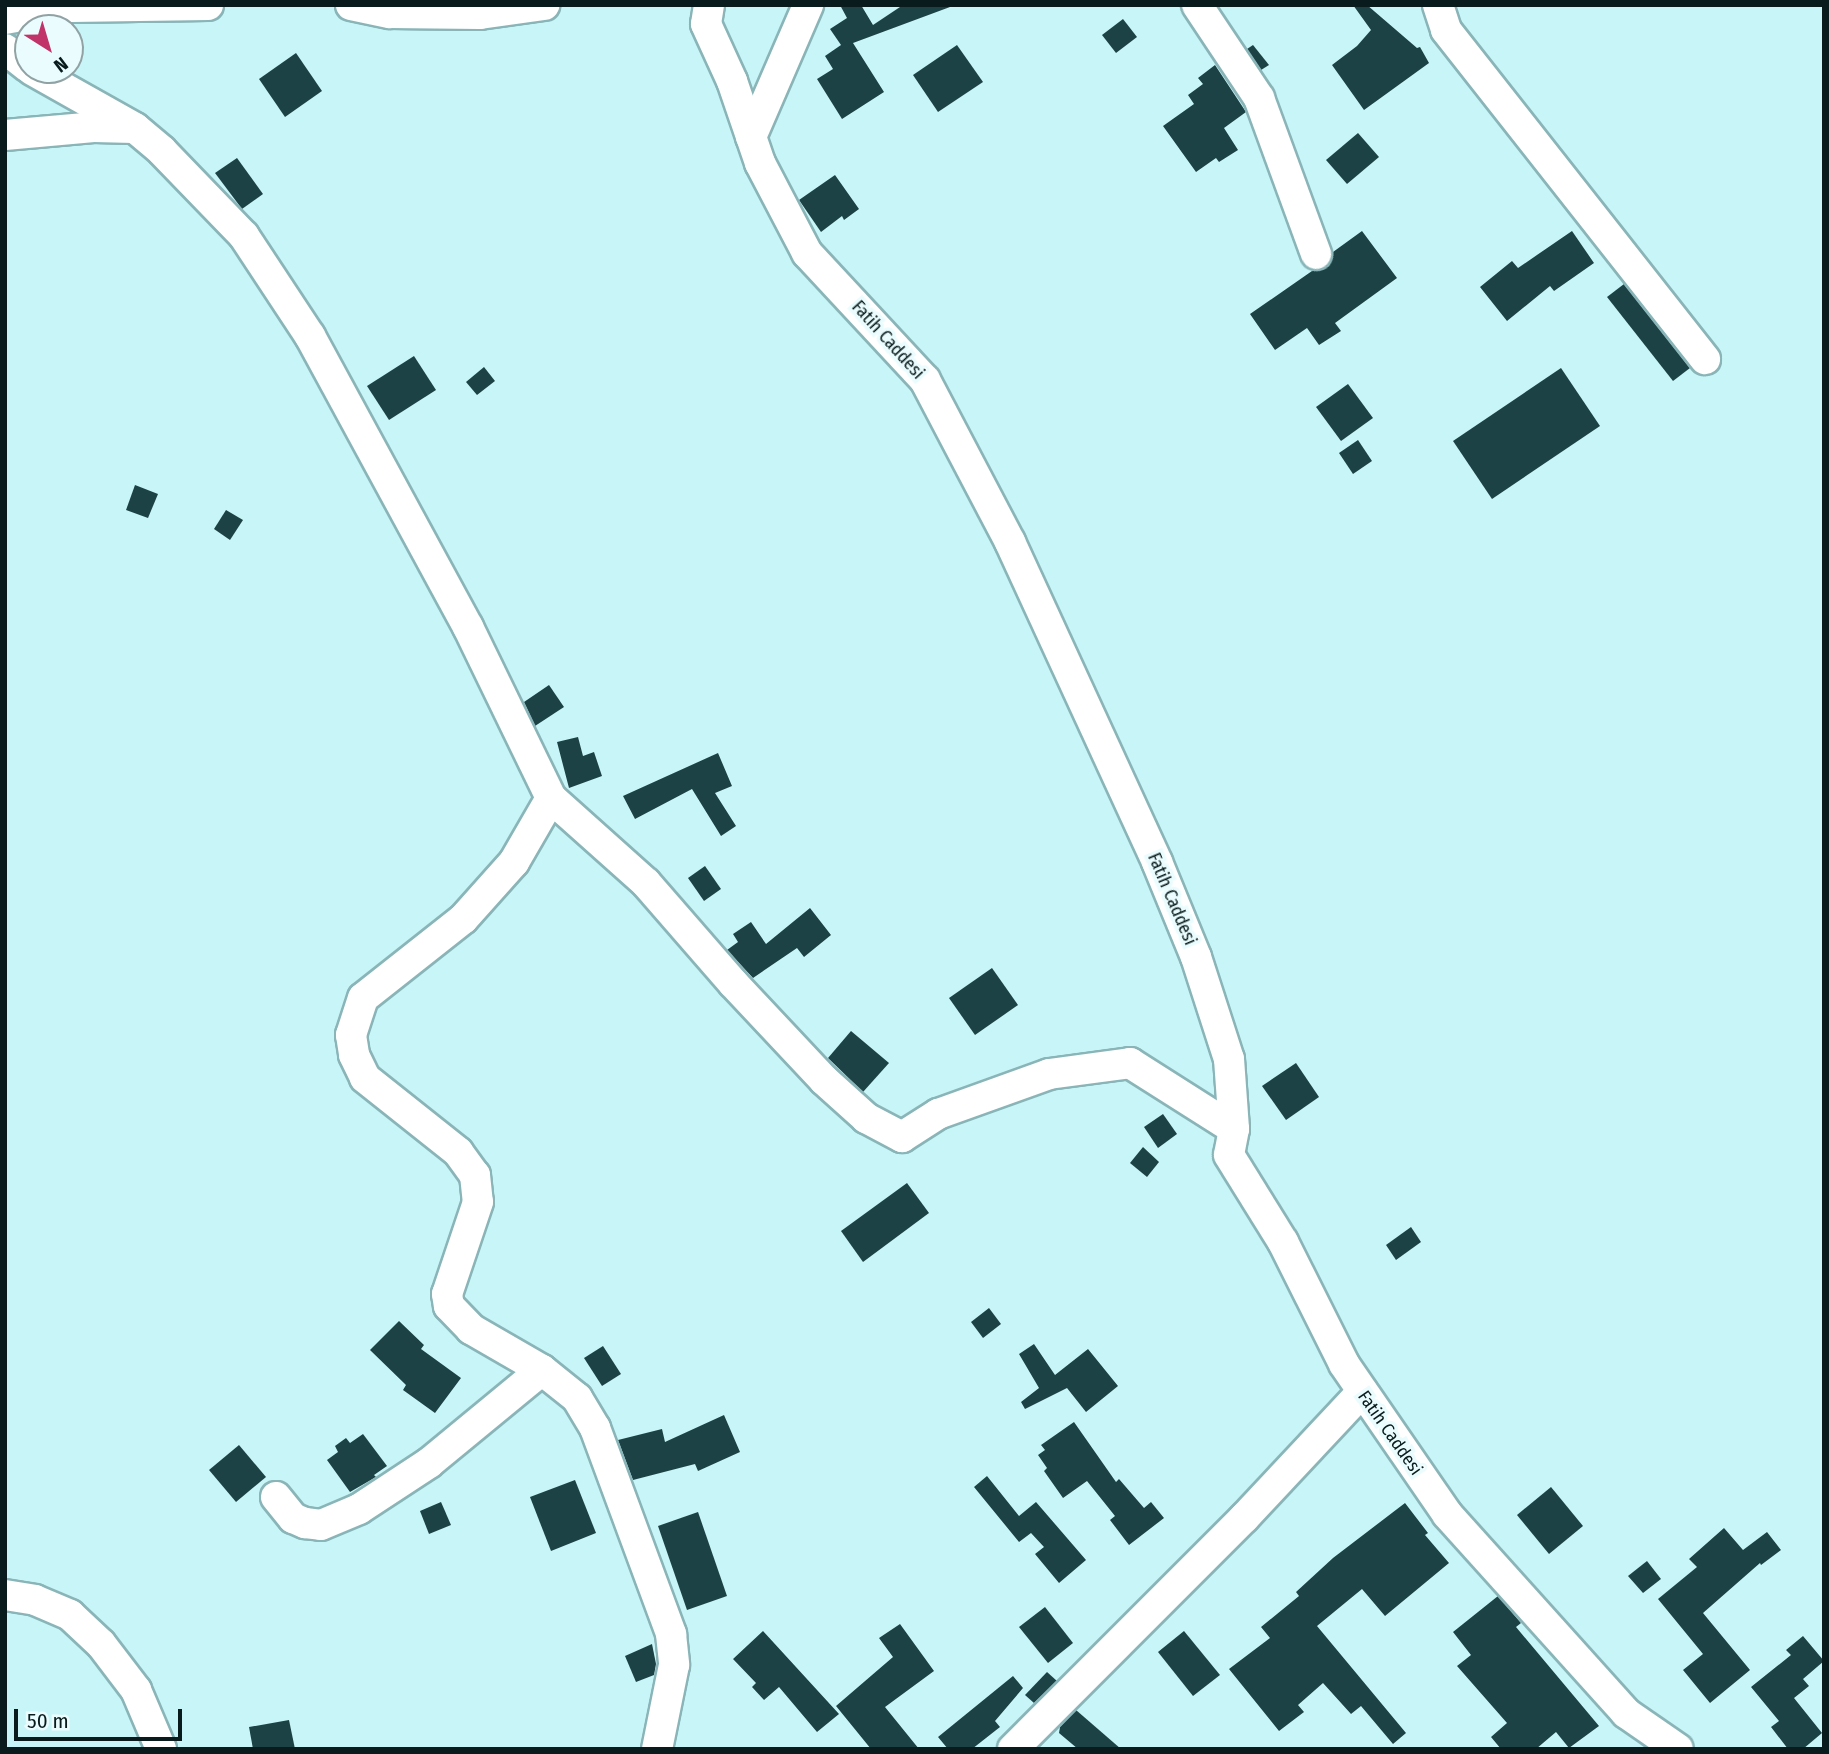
<!DOCTYPE html>
<html>
<head>
<meta charset="utf-8">
<style>
	body { margin:0 }
	#map { position:relative; width:1829px; height:1754px; overflow:hidden; background:#c8f5f8; font-family:"Fira Sans Condensed",sans-serif }
	div>[style] { position:absolute }
	[style*='--x'] { left:calc(var(--x)*1px); top:calc(var(--y)*1px); width:calc(var(--w)*1px); rotate:calc(var(--a)*1deg) }
	.building>* { inset:0; background:#1d4245 }
	.roads { filter:drop-shadow(2px 0 #8ab5b8) drop-shadow(-2px 0 #8ab5b8) drop-shadow(0 2px #8ab5b8) drop-shadow(0 -2px #8ab5b8) }
	.minor>* { height:30px; margin:-15px; padding:0 15px; transform-origin:15px; border-radius:15px; background:#fff }
	span { translate:-50% -50%; white-space:nowrap; text-align:center; line-height:1.15; -webkit-text-stroke:7px #ebfcfe; paint-order:stroke }
	.street-label { font-size:18px; color:#091b1c }
	.frame { position:absolute; inset:0; border:7px solid #091b1c; pointer-events:none }
	.north { position:absolute; left:14px; top:14px; width:70px; height:70px; box-sizing:border-box; background:#ebfcfe; border:2px solid #91a2a4; border-radius:50%; rotate:143deg; font-size:19px; font-weight:700; line-height:28px; text-align:center; color:#091b1c }
	.north::after { content:''; display:block; margin:auto; width:24px; height:32px; background:#c03469; clip-path:polygon(50% 0,100% 100%,50% 72%,0 100%) }
	.scale { position:absolute; left:14px; top:1709px; width:168px; height:32px; box-sizing:border-box; border:4px solid #091b1c; border-top:0; padding-left:9px; font-size:21px; line-height:24px; white-space:nowrap; color:#091b1c; -webkit-text-stroke:5px #ebfcfe; paint-order:stroke }
</style>
</head>
<body>
<div id="map">
	<div class="building">
		<i style="clip-path:polygon(840px 5px,861px 5px,873px 25px,903px 5px,950px 7px,853px 43px,884px 92px,842px 119px,817px 79px,833px 69px,825px 56px,841px 45px,830px 29px,847px 18px)"></i>
		<i style="clip-path:polygon(1353px 5px,1367px 5px,1417px 48px,1420px 47px,1429px 63px,1364px 110px,1332px 65px,1357px 46px,1371px 30px)"></i>
		<i style="clip-path:polygon(1123px 19px,1137px 37px,1116px 53px,1102px 35px)"></i>
		<i style="clip-path:polygon(957px 45px,983px 82px,938px 112px,913px 75px)"></i>
		<i style="clip-path:polygon(1253px 45px,1269px 65px,1261px 70px,1247px 49px)"></i>
		<i style="clip-path:polygon(296px 53px,322px 91px,285px 117px,259px 79px)"></i>
		<i style="clip-path:polygon(1215px 65px,1246px 112px,1224px 128px,1238px 150px,1219px 162px,1216px 158px,1196px 172px,1163px 126px,1194px 104px,1188px 95px,1203px 84px,1198px 78px)"></i>
		<i style="clip-path:polygon(1358px 133px,1379px 157px,1347px 184px,1326px 160px)"></i>
		<i style="clip-path:polygon(237px 158px,263px 194px,242px 209px,215px 173px)"></i>
		<i style="clip-path:polygon(835px 175px,859px 209px,844px 220px,842px 216px,821px 232px,799px 200px)"></i>
		<i style="clip-path:polygon(1362px 231px,1397px 278px,1335px 323px,1341px 331px,1319px 345px,1307px 328px,1275px 350px,1250px 314px,1312px 271px,1329px 266px,1333px 252px)"></i>
		<i style="clip-path:polygon(1572px 231px,1594px 263px,1554px 291px,1550px 286px,1507px 321px,1480px 287px,1512px 261px,1518px 268px)"></i>
		<i style="clip-path:polygon(1624px 284px,1690px 368px,1673px 381px,1607px 297px)"></i>
		<i style="clip-path:polygon(414px 356px,436px 390px,389px 420px,367px 386px)"></i>
		<i style="clip-path:polygon(484px 367px,495px 381px,477px 395px,466px 382px)"></i>
		<i style="clip-path:polygon(1561px 368px,1600px 426px,1492px 499px,1453px 441px)"></i>
		<i style="clip-path:polygon(1348px 384px,1373px 418px,1341px 441px,1316px 407px)"></i>
		<i style="clip-path:polygon(1358px 440px,1372px 461px,1353px 474px,1339px 453px)"></i>
		<i style="clip-path:polygon(135px 485px,158px 494px,148px 518px,126px 510px)"></i>
		<i style="clip-path:polygon(226px 510px,243px 520px,230px 540px,214px 529px)"></i>
		<i style="clip-path:polygon(549px 685px,564px 707px,535px 726px,524px 702px)"></i>
		<i style="clip-path:polygon(578px 737px,583px 756px,594px 752px,602px 776px,569px 788px,557px 742px)"></i>
		<i style="clip-path:polygon(718px 753px,732px 786px,715px 793px,736px 826px,721px 836px,692px 789px,635px 819px,623px 796px)"></i>
		<i style="clip-path:polygon(705px 866px,721px 889px,704px 901px,688px 878px)"></i>
		<i style="clip-path:polygon(810px 908px,831px 935px,804px 957px,797px 948px,753px 978px,727px 950px,738px 942px,733px 934px,751px 922px,766px 944px)"></i>
		<i style="clip-path:polygon(992px 968px,1018px 1005px,975px 1035px,949px 998px)"></i>
		<i style="clip-path:polygon(851px 1031px,889px 1063px,863px 1092px,828px 1058px)"></i>
		<i style="clip-path:polygon(1296px 1063px,1319px 1097px,1286px 1120px,1262px 1086px)"></i>
		<i style="clip-path:polygon(1163px 1114px,1177px 1134px,1158px 1148px,1144px 1127px)"></i>
		<i style="clip-path:polygon(1143px 1147px,1159px 1162px,1147px 1177px,1130px 1163px)"></i>
		<i style="clip-path:polygon(907px 1183px,929px 1213px,863px 1262px,841px 1231px)"></i>
		<i style="clip-path:polygon(1411px 1227px,1421px 1242px,1396px 1260px,1386px 1245px)"></i>
		<i style="clip-path:polygon(989px 1308px,1001px 1324px,983px 1338px,971px 1322px)"></i>
		<i style="clip-path:polygon(399px 1321px,424px 1345px,421px 1349px,461px 1378px,435px 1413px,403px 1390px,406px 1385px,370px 1350px)"></i>
		<i style="clip-path:polygon(1034px 1344px,1055px 1375px,1088px 1349px,1118px 1386px,1086px 1412px,1067px 1388px,1025px 1409px,1021px 1402px,1039px 1388px,1019px 1354px)"></i>
		<i style="clip-path:polygon(603px 1346px,621px 1374px,602px 1386px,584px 1358px)"></i>
		<i style="clip-path:polygon(724px 1415px,740px 1452px,698px 1471px,695px 1464px,633px 1480px,618px 1440px,662px 1429px,665px 1442px)"></i>
		<i style="clip-path:polygon(1074px 1422px,1116px 1482px,1119px 1479px,1144px 1508px,1151px 1502px,1164px 1518px,1129px 1545px,1110px 1520px,1115px 1516px,1087px 1481px,1063px 1498px,1044px 1471px,1047px 1468px,1038px 1455px,1045px 1450px,1041px 1445px)"></i>
		<i style="clip-path:polygon(363px 1434px,387px 1466px,374px 1475px,376px 1477px,350px 1492px,327px 1460px,338px 1452px,335px 1446px,346px 1438px,350px 1443px)"></i>
		<i style="clip-path:polygon(239px 1445px,266px 1477px,236px 1502px,209px 1470px)"></i>
		<i style="clip-path:polygon(987px 1476px,1019px 1516px,1036px 1502px,1086px 1560px,1059px 1583px,1035px 1554px,1044px 1547px,1031px 1533px,1019px 1542px,974px 1487px)"></i>
		<i style="clip-path:polygon(575px 1480px,596px 1533px,551px 1551px,530px 1497px)"></i>
		<i style="clip-path:polygon(1551px 1487px,1583px 1526px,1549px 1554px,1517px 1515px)"></i>
		<i style="clip-path:polygon(441px 1502px,451px 1525px,429px 1534px,420px 1511px)"></i>
		<i style="clip-path:polygon(1405px 1503px,1428px 1533px,1425px 1535px,1449px 1563px,1385px 1616px,1362px 1589px,1317px 1626px,1406px 1733px,1393px 1744px,1361px 1706px,1351px 1714px,1323px 1683px,1298px 1705px,1304px 1712px,1279px 1731px,1229px 1669px,1270px 1638px,1261px 1627px,1299px 1596px,1296px 1592px,1333px 1558px)"></i>
		<i style="clip-path:polygon(698px 1512px,727px 1596px,687px 1610px,658px 1526px)"></i>
		<i style="clip-path:polygon(1724px 1528px,1743px 1550px,1767px 1532px,1781px 1550px,1761px 1565px,1760px 1563px,1703px 1613px,1750px 1670px,1710px 1703px,1683px 1670px,1703px 1654px,1658px 1599px,1697px 1567px,1689px 1559px)"></i>
		<i style="clip-path:polygon(1647px 1561px,1661px 1579px,1643px 1593px,1628px 1576px)"></i>
		<i style="clip-path:polygon(1498px 1596px,1521px 1623px,1516px 1627px,1599px 1726px,1569px 1748px,1556px 1732px,1536px 1749px,1501px 1749px,1491px 1737px,1507px 1723px,1457px 1666px,1471px 1655px,1453px 1632px)"></i>
		<i style="clip-path:polygon(1045px 1607px,1073px 1643px,1048px 1663px,1019px 1627px)"></i>
		<i style="clip-path:polygon(900px 1624px,934px 1671px,885px 1707px,919px 1749px,871px 1749px,836px 1706px,893px 1657px,879px 1638px)"></i>
		<i style="clip-path:polygon(763px 1631px,839px 1714px,817px 1732px,779px 1687px,764px 1700px,752px 1687px,756px 1683px,733px 1659px)"></i>
		<i style="clip-path:polygon(1184px 1631px,1220px 1675px,1193px 1696px,1158px 1652px)"></i>
		<i style="clip-path:polygon(1803px 1636px,1824px 1661px,1803px 1679px,1809px 1686px,1794px 1698px,1822px 1733px,1803px 1749px,1788px 1749px,1771px 1727px,1779px 1721px,1751px 1687px,1791px 1655px,1786px 1650px)"></i>
		<i style="clip-path:polygon(652px 1644px,656px 1664px,654px 1675px,636px 1682px,625px 1656px)"></i>
		<i style="clip-path:polygon(1047px 1672px,1057px 1681px,1034px 1703px,1025px 1695px)"></i>
		<i style="clip-path:polygon(1013px 1676px,1023px 1688px,995px 1721px,1000px 1727px,972px 1749px,948px 1749px,938px 1737px)"></i>
		<i style="clip-path:polygon(1076px 1710px,1121px 1749px,1078px 1749px,1059px 1733px,1060px 1727px)"></i>
		<i style="clip-path:polygon(289px 1720px,295px 1749px,253px 1749px,249px 1727px)"></i>
	</div>
	<div class="roads">
		<div class="minor">
			<i style="--x:351;--y:5;--w:40;--a:12"></i>
			<i style="--x:390;--y:13;--w:90;--a:0.6"></i>
			<i style="--x:480;--y:14;--w:65;--a:-8"></i>
			<i style="--x:709;--y:5;--w:19;--a:99"></i>
			<i style="--x:706;--y:24;--w:63;--a:65.5"></i>
			<i style="--x:732;--y:81;--w:87;--a:71.1"></i>
			<i style="--x:760;--y:163;--w:102;--a:62.4"></i>
			<i style="--x:807;--y:253;--w:173;--a:47.1"></i>
			<i style="--x:925;--y:380;--w:183;--a:62.3"></i>
			<i style="--x:1010;--y:542;--w:352;--a:65.3"></i>
			<i style="--x:1157;--y:862;--w:103;--a:67.7"></i>
			<i style="--x:1196;--y:957;--w:107;--a:72.1"></i>
			<i style="--x:1229;--y:1059;--w:70;--a:85.9"></i>
			<i style="--x:1234;--y:1129;--w:26;--a:101"></i>
			<i style="--x:1229;--y:1155;--w:102;--a:58.2"></i>
			<i style="--x:1283;--y:1242;--w:136;--a:63.4"></i>
			<i style="--x:1344;--y:1364;--w:182;--a:55.5"></i>
			<i style="--x:1447;--y:1514;--w:268;--a:48"></i>
			<i style="--x:1626;--y:1713;--w:63;--a:34.7"></i>
			<i style="--x:1197;--y:5;--w:112;--a:56.3"></i>
			<i style="--x:1259;--y:98;--w:166;--a:69.9"></i>
			<i style="--x:1438;--y:5;--w:26;--a:72"></i>
			<i style="--x:1446;--y:30;--w:419;--a:51.8"></i>
			<i style="--x:5;--y:19;--w:67;--a:-10.3"></i>
			<i style="--x:71;--y:7;--w:137;--a:-0.8"></i>
			<i style="--x:5;--y:49;--w:29;--a:38"></i>
			<i style="--x:32;--y:70;--w:118;--a:29.4"></i>
			<i style="--x:135;--y:128;--w:35;--a:40"></i>
			<i style="--x:162;--y:151;--w:118;--a:46"></i>
			<i style="--x:244;--y:236;--w:120;--a:56.6"></i>
			<i style="--x:310;--y:336;--w:331;--a:61.5"></i>
			<i style="--x:468;--y:627;--w:190;--a:64.1"></i>
			<i style="--x:551;--y:798;--w:127;--a:41.8"></i>
			<i style="--x:646;--y:883;--w:133;--a:49"></i>
			<i style="--x:733;--y:983;--w:133;--a:46.8"></i>
			<i style="--x:824;--y:1080;--w:57;--a:42.1"></i>
			<i style="--x:866;--y:1118;--w:41;--a:27.8"></i>
			<i style="--x:902;--y:1137;--w:43;--a:-32.6"></i>
			<i style="--x:938;--y:1114;--w:118;--a:-19.8"></i>
			<i style="--x:1049;--y:1074;--w:82;--a:-7.7"></i>
			<i style="--x:1130;--y:1063;--w:123;--a:32.4"></i>
			<i style="--x:5;--y:135;--w:89;--a:-5.1"></i>
			<i style="--x:94;--y:127;--w:40;--a:1.4"></i>
			<i style="--x:751;--y:137;--w:144;--a:-66.6"></i>
			<i style="--x:551;--y:798;--w:74;--a:120"></i>
			<i style="--x:514;--y:862;--w:76;--a:131.8"></i>
			<i style="--x:463;--y:919;--w:127;--a:141.7"></i>
			<i style="--x:363;--y:998;--w:39;--a:108"></i>
			<i style="--x:351;--y:1035;--w:20;--a:81"></i>
			<i style="--x:354;--y:1055;--w:25;--a:64"></i>
			<i style="--x:365;--y:1078;--w:119;--a:38.5"></i>
			<i style="--x:458;--y:1152;--w:29;--a:54"></i>
			<i style="--x:475;--y:1175;--w:27;--a:84"></i>
			<i style="--x:478;--y:1202;--w:97;--a:108.6"></i>
			<i style="--x:447;--y:1294;--w:12;--a:81"></i>
			<i style="--x:449;--y:1306;--w:32;--a:46"></i>
			<i style="--x:471;--y:1329;--w:82;--a:30"></i>
			<i style="--x:542;--y:1370;--w:45;--a:38.7"></i>
			<i style="--x:577;--y:1398;--w:35;--a:59"></i>
			<i style="--x:595;--y:1428;--w:220;--a:69.7"></i>
			<i style="--x:671;--y:1634;--w:31;--a:84"></i>
			<i style="--x:674;--y:1665;--w:86;--a:101.4"></i>
			<i style="--x:276;--y:1497;--w:27;--a:51"></i>
			<i style="--x:293;--y:1518;--w:13;--a:23"></i>
			<i style="--x:305;--y:1523;--w:16;--a:7"></i>
			<i style="--x:321;--y:1525;--w:41;--a:-22.8"></i>
			<i style="--x:359;--y:1509;--w:84;--a:-33.3"></i>
			<i style="--x:429;--y:1463;--w:146;--a:-39.5"></i>
			<i style="--x:5;--y:1595;--w:30;--a:9"></i>
			<i style="--x:35;--y:1600;--w:38;--a:23"></i>
			<i style="--x:70;--y:1615;--w:42;--a:43.1"></i>
			<i style="--x:101;--y:1644;--w:58;--a:52.7"></i>
			<i style="--x:136;--y:1690;--w:64;--a:67"></i>
			<i style="--x:1013;--y:1749;--w:327;--a:-45"></i>
			<i style="--x:1244;--y:1518;--w:173;--a:-46.9"></i>
		</div>
	</div>
	<div class="street-label">
		<span style="left:888px;top:340px;rotate:48deg">Fatih Caddesi</span>
		<span style="left:1172px;top:899px;rotate:67deg">Fatih Caddesi</span>
		<span style="left:1390px;top:1433px;rotate:55deg">Fatih Caddesi</span>
	</div>
	<div class="frame"></div>
	<div class="north">N</div>
	<div class="scale">50 m</div>
</div>
</body>
</html>
